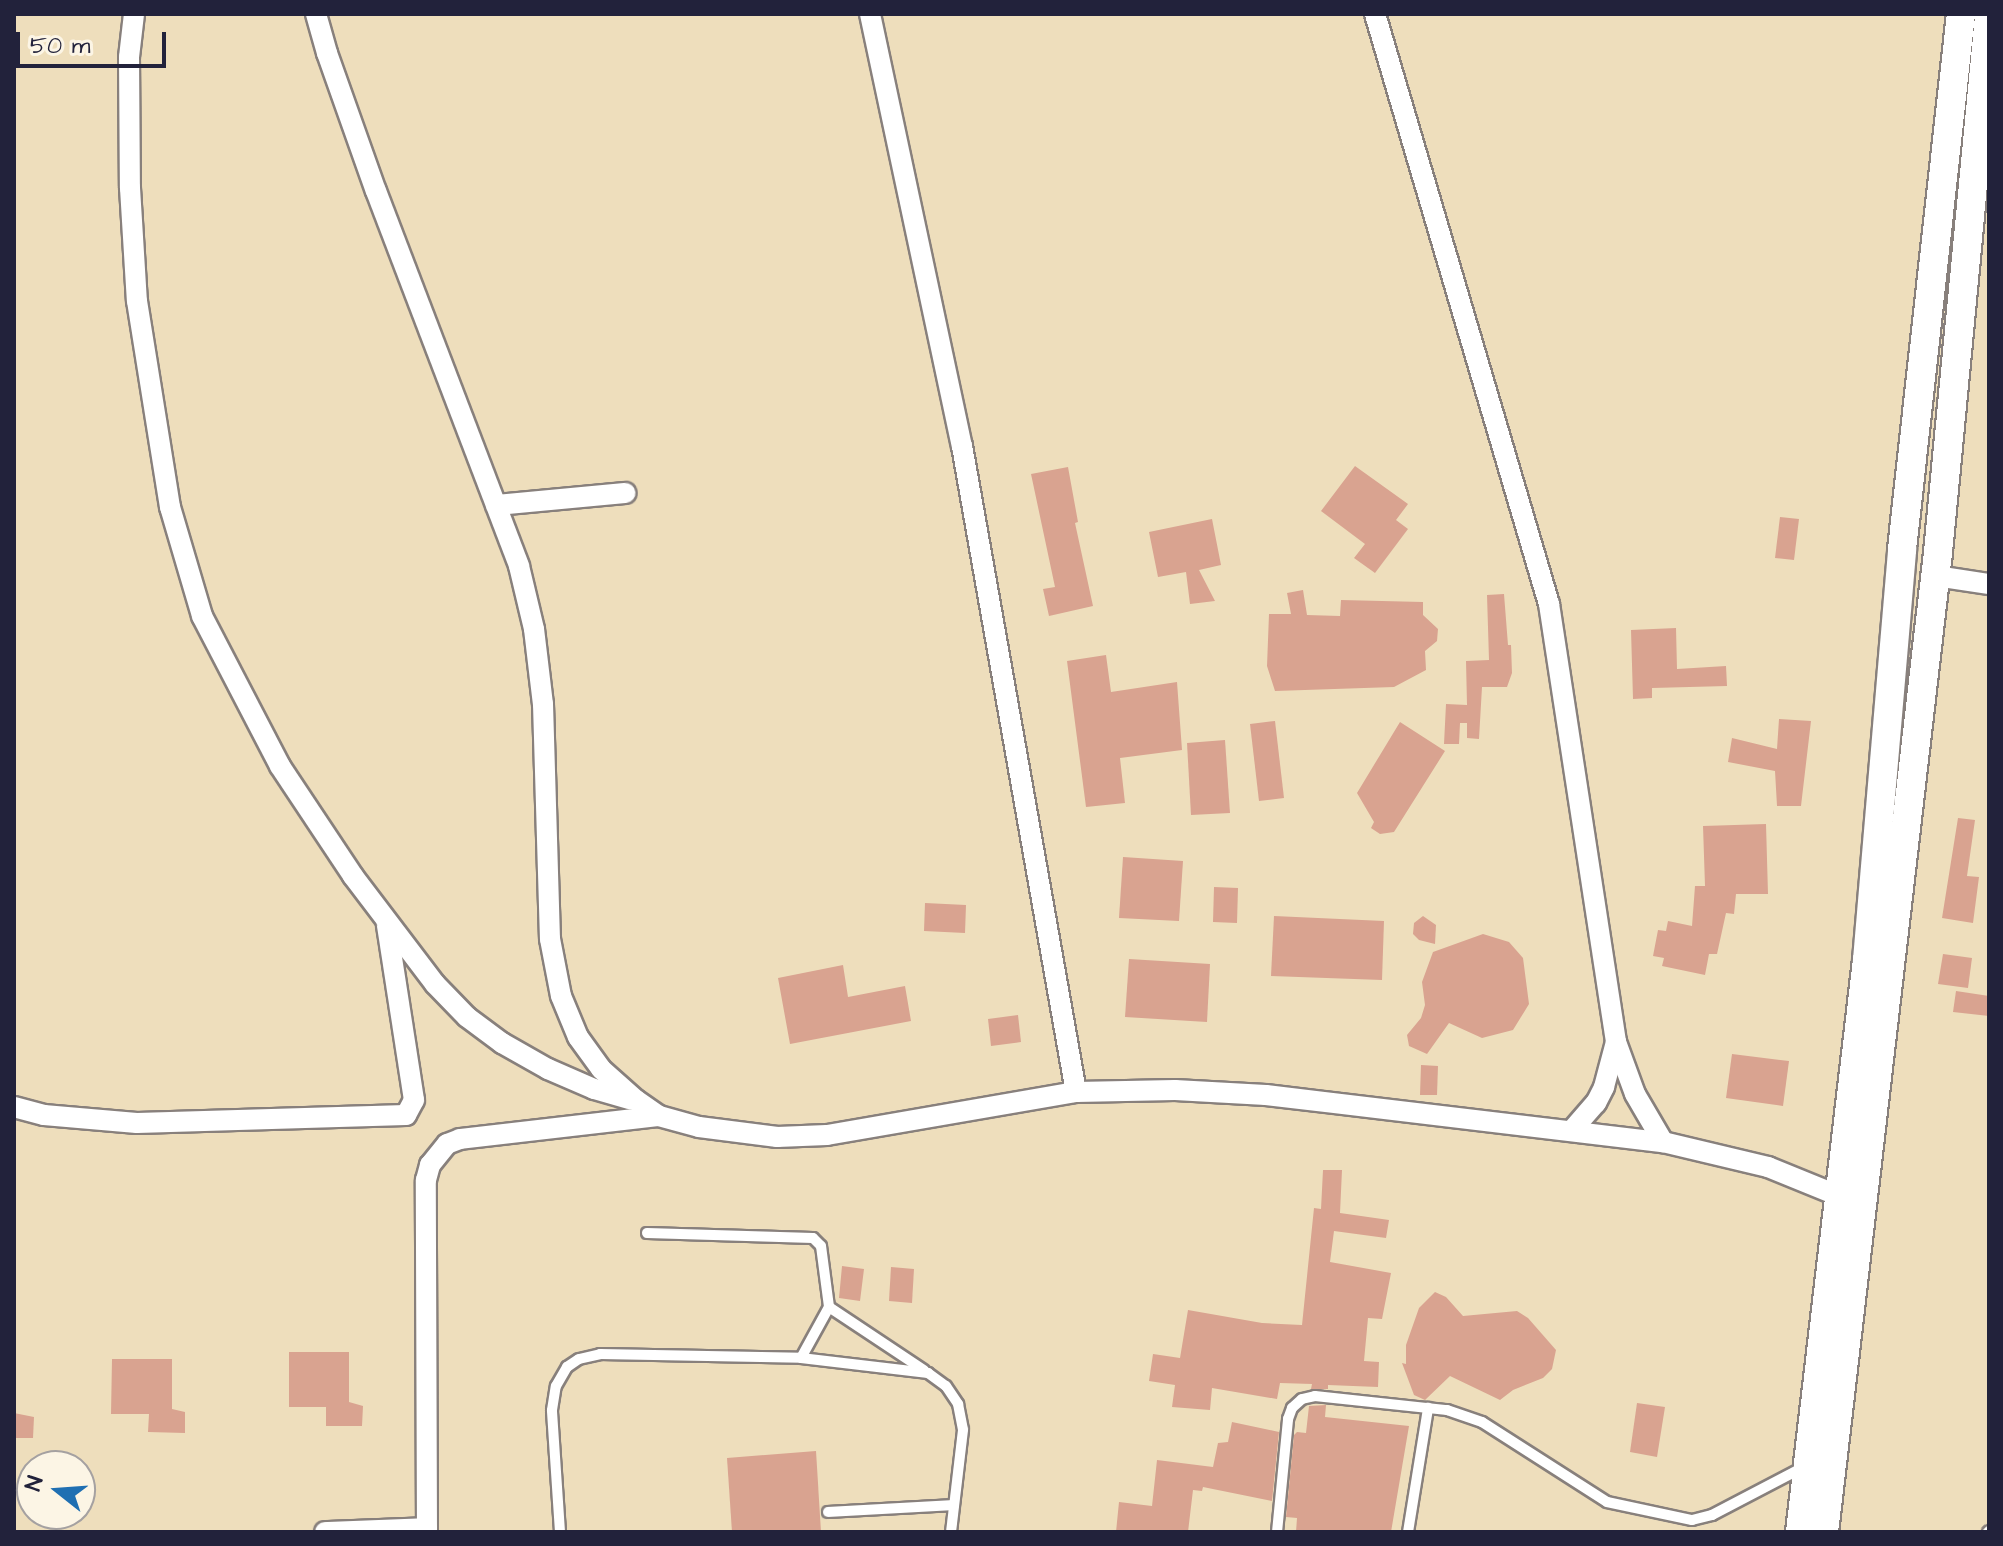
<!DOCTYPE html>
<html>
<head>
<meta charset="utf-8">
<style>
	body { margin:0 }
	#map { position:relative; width:2003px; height:1546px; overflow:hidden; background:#eedebc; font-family:"Architects Daughter",sans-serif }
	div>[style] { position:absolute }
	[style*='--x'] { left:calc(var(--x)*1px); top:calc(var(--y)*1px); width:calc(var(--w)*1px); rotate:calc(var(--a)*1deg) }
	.building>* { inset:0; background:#d9a390 }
	.roads { filter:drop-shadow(2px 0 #88807c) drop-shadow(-2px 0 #88807c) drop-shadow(0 2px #88807c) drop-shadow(0 -2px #88807c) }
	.lane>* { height:10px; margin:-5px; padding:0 5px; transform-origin:5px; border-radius:5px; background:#fff }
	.street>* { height:20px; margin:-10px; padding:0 10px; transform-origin:10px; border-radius:10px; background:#fff }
	.secondary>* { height:28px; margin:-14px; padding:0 14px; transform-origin:14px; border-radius:14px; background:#fff }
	span { translate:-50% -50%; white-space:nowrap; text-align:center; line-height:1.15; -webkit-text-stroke:8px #fcf5e5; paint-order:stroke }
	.frame { position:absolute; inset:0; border:16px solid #22223b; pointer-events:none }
	.north { position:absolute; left:16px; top:1450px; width:80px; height:80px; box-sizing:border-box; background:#fcf5e5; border:2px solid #a5a1a1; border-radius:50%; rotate:287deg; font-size:22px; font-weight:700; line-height:32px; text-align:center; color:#22223b }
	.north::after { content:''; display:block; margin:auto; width:28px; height:36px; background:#1f6fb2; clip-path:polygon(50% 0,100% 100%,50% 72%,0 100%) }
	.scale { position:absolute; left:16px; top:32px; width:150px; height:36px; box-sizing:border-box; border:4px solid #22223b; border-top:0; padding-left:10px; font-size:24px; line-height:28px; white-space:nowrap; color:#22223b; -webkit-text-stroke:6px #fcf5e5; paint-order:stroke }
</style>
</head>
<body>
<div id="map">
	<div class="building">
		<i style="clip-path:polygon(1355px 466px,1408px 504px,1396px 520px,1408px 529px,1375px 573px,1354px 558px,1365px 544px,1321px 511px)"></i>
		<i style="clip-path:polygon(1068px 467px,1078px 522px,1075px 523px,1093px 606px,1049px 616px,1043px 589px,1055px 587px,1031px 474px)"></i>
		<i style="clip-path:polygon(1780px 517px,1799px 519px,1794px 560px,1775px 558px)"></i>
		<i style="clip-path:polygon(1212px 519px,1221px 565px,1199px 570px,1215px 601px,1190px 604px,1186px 572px,1158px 577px,1149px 532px)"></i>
		<i style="clip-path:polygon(1303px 590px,1307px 615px,1340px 616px,1341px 600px,1423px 602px,1423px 615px,1438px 629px,1437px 641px,1425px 651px,1426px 670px,1394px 687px,1275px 691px,1267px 666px,1269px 614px,1291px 614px,1287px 593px)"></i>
		<i style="clip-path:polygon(1504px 594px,1508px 645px,1511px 645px,1512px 673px,1507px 687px,1482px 687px,1479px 739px,1467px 738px,1467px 723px,1460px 723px,1459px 744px,1444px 744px,1446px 704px,1467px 705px,1466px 661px,1489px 660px,1487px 595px)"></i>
		<i style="clip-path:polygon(1676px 628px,1677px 669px,1726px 666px,1727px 686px,1652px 688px,1652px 698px,1633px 699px,1631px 630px)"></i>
		<i style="clip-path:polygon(1106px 655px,1111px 692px,1177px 682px,1182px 750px,1120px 758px,1125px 803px,1086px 807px,1067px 661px)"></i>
		<i style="clip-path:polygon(1779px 719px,1811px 721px,1801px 806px,1777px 806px,1775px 771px,1728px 762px,1732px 738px,1777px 749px)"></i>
		<i style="clip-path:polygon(1275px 721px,1284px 798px,1259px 801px,1250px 724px)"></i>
		<i style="clip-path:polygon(1400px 722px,1445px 751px,1394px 832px,1380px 834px,1371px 828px,1374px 822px,1357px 793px)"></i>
		<i style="clip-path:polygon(1225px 740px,1230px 813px,1191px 815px,1187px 743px)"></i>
		<i style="clip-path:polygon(1958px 818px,1975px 820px,1967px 876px,1979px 877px,1973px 923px,1942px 918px)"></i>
		<i style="clip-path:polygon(1766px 824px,1768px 894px,1736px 894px,1734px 914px,1726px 913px,1717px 954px,1709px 954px,1705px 975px,1662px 966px,1664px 958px,1653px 956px,1658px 930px,1666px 931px,1668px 921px,1692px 926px,1695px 886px,1705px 886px,1703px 826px)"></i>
		<i style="clip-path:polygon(1123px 857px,1183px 861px,1179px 921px,1119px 918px)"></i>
		<i style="clip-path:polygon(1214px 887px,1238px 888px,1237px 923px,1213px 922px)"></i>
		<i style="clip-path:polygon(925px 903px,966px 905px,965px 933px,924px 931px)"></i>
		<i style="clip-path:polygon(1274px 916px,1384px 921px,1382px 980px,1271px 976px)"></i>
		<i style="clip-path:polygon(1423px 916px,1436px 925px,1435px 944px,1419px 940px,1413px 934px,1414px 923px)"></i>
		<i style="clip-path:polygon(1483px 934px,1509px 942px,1523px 958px,1529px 1004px,1513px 1030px,1482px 1038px,1449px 1023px,1427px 1054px,1409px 1046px,1407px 1035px,1421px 1018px,1425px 1005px,1422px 982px,1433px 952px)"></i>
		<i style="clip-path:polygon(1943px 954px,1972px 958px,1968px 988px,1938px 984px)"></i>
		<i style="clip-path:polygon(1129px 959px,1210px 964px,1207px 1022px,1125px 1017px)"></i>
		<i style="clip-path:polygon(843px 965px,848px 997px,905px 986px,911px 1021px,790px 1044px,778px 978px)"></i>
		<i style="clip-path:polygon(1956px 991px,1989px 996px,1989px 1016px,1953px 1012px)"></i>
		<i style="clip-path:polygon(1018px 1015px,1021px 1042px,991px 1046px,988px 1019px)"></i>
		<i style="clip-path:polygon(1732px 1054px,1789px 1061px,1783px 1106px,1726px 1098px)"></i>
		<i style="clip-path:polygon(1421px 1065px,1438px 1066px,1437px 1095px,1420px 1095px)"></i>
		<i style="clip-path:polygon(1323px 1170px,1342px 1170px,1340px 1213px,1389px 1220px,1386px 1238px,1334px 1231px,1330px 1262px,1391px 1273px,1382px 1319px,1368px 1318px,1364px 1361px,1379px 1362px,1378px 1387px,1328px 1385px,1328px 1389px,1311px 1389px,1312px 1384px,1280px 1383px,1277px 1399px,1212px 1388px,1210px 1410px,1172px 1407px,1175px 1385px,1149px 1381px,1153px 1354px,1180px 1358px,1188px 1310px,1262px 1323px,1302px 1325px,1314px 1208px,1321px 1209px)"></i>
		<i style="clip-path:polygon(842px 1266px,864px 1269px,860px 1301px,839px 1298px)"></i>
		<i style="clip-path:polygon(891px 1267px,914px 1269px,912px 1303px,889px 1301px)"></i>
		<i style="clip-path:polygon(1435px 1292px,1446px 1297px,1463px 1316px,1517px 1311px,1528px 1318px,1556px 1350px,1552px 1369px,1543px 1378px,1513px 1390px,1500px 1400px,1450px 1376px,1425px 1400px,1414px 1395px,1402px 1363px,1406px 1364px,1406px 1345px,1419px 1308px)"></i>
		<i style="clip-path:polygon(289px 1352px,349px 1352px,349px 1402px,363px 1406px,362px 1426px,326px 1426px,326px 1407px,289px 1407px)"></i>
		<i style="clip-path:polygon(112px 1359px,172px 1359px,172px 1409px,185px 1412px,185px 1433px,148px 1432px,149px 1414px,111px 1414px)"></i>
		<i style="clip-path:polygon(1637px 1403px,1665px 1407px,1657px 1457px,1630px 1452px)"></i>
		<i style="clip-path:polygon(1326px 1405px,1325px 1417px,1409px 1426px,1391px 1532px,1296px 1532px,1297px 1518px,1286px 1517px,1294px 1435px,1297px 1432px,1306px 1433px,1309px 1406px)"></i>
		<i style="clip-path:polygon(14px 1413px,34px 1417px,33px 1438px,14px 1438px)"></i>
		<i style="clip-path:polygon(1232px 1422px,1279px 1432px,1272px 1501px,1203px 1487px,1202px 1491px,1193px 1490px,1188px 1532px,1116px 1532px,1119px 1502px,1152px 1506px,1157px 1460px,1213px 1467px,1218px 1443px,1228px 1442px)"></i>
		<i style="clip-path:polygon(816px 1451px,821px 1532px,732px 1532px,727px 1458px)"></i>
	</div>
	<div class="roads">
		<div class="lane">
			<i style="--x:647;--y:1233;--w:166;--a:1.7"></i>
			<i style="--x:813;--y:1238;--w:11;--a:45"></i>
			<i style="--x:821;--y:1246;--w:62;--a:82.5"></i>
			<i style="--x:829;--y:1307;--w:58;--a:118.8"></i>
			<i style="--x:829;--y:1307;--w:114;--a:33.6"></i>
			<i style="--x:828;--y:1512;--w:126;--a:-3.2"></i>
			<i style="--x:560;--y:1532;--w:122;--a:-93.8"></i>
			<i style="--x:552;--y:1410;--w:24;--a:-81"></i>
			<i style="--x:556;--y:1386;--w:22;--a:-60"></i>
			<i style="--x:567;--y:1367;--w:14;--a:-34"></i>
			<i style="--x:579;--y:1359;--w:22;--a:-13"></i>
			<i style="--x:600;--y:1354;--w:201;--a:1.1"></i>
			<i style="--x:801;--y:1358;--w:128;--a:6.7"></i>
			<i style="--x:928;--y:1373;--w:22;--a:36"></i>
			<i style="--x:946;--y:1386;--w:22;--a:56"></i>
			<i style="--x:958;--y:1404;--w:26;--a:79"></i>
			<i style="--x:963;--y:1430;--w:103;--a:96.7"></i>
			<i style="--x:1277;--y:1532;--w:114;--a:-84.4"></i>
			<i style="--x:1288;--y:1419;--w:12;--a:-70"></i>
			<i style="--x:1292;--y:1408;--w:13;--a:-42"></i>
			<i style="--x:1302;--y:1399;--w:13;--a:-13"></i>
			<i style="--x:1315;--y:1396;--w:133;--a:6.1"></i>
			<i style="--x:1447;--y:1410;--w:37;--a:19"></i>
			<i style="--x:1482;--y:1422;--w:148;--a:32.6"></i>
			<i style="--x:1607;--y:1502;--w:87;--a:12"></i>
			<i style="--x:1692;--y:1520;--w:21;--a:-14"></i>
			<i style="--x:1712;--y:1515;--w:102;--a:-27.6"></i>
			<i style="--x:1408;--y:1532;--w:126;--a:-80.8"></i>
			<i style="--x:1988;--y:1532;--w:1;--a:-45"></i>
		</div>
		<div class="street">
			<i style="--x:134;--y:14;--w:43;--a:96.6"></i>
			<i style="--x:129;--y:57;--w:131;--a:89.6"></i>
			<i style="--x:130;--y:188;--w:113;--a:86.5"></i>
			<i style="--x:137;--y:301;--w:209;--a:80.9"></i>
			<i style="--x:170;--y:507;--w:114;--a:73.6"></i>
			<i style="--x:202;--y:616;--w:169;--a:62.5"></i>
			<i style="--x:280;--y:766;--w:132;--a:56.4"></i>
			<i style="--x:353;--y:876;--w:136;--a:52.8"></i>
			<i style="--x:435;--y:984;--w:46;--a:45.9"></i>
			<i style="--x:467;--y:1017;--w:44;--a:36.6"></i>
			<i style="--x:502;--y:1043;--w:53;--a:29.5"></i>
			<i style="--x:548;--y:1069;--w:50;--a:23.5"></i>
			<i style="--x:594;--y:1089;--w:37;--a:16"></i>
			<i style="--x:316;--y:14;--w:41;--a:74.2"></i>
			<i style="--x:327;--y:53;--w:146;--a:70.5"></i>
			<i style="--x:376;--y:191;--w:401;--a:69.1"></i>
			<i style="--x:519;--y:566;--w:65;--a:76.6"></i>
			<i style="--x:534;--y:629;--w:76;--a:83.2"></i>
			<i style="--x:543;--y:704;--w:235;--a:88.3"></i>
			<i style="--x:550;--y:939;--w:58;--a:79.1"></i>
			<i style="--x:561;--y:996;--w:44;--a:67.5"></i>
			<i style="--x:578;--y:1037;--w:39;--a:54"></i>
			<i style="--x:601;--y:1069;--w:47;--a:41.5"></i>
			<i style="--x:636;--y:1100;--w:28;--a:35"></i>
			<i style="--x:659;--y:1116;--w:41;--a:15.4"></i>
			<i style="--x:699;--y:1127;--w:79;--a:7.3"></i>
			<i style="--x:777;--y:1137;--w:50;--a:-2.3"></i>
			<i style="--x:827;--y:1135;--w:253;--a:-9.8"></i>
			<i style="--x:1076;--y:1092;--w:99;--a:-1.2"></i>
			<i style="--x:1175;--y:1090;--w:91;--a:3.1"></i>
			<i style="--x:1266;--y:1095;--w:400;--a:6.8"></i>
			<i style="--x:1663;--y:1142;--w:108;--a:13.4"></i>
			<i style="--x:1768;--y:1167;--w:77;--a:22.2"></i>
			<i style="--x:870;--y:14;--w:442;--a:78"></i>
			<i style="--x:962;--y:446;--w:656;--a:79.99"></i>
			<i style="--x:1375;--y:14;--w:615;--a:73.57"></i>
			<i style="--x:1549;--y:604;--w:443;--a:81.3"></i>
			<i style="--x:1616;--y:1042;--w:55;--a:69.9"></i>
			<i style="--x:1635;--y:1094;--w:56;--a:59.7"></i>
			<i style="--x:496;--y:505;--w:130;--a:-5.3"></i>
			<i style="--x:1936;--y:576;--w:54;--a:8.6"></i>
			<i style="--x:14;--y:1107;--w:31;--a:15"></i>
			<i style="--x:44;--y:1115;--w:93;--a:4.9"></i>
			<i style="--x:137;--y:1123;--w:269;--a:-1.7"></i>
			<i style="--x:406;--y:1115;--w:17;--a:-62"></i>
			<i style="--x:414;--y:1100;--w:177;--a:-98.8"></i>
			<i style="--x:1573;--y:1129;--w:35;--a:-49"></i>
			<i style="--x:1596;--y:1103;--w:18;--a:-63"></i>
			<i style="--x:1604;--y:1087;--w:47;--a:-75.1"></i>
			<i style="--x:325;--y:1532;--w:102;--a:-2.2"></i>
			<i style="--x:427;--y:1532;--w:352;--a:-90.2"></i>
			<i style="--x:426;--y:1180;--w:16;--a:-75"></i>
			<i style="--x:430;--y:1165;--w:27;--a:-51"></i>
			<i style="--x:447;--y:1144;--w:14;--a:-21"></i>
			<i style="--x:460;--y:1139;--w:200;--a:-6.6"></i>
		</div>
		<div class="secondary">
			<i style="--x:1800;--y:1532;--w:576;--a:-83.32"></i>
			<i style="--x:1867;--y:960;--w:412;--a:-85.1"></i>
			<i style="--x:1902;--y:549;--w:538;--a:-83.71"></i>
			<i style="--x:1824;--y:1532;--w:987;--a:-83.36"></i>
			<i style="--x:1938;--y:552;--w:538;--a:-84.56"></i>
		</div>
	</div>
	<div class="frame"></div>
	<div class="north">N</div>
	<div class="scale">50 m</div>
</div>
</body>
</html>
